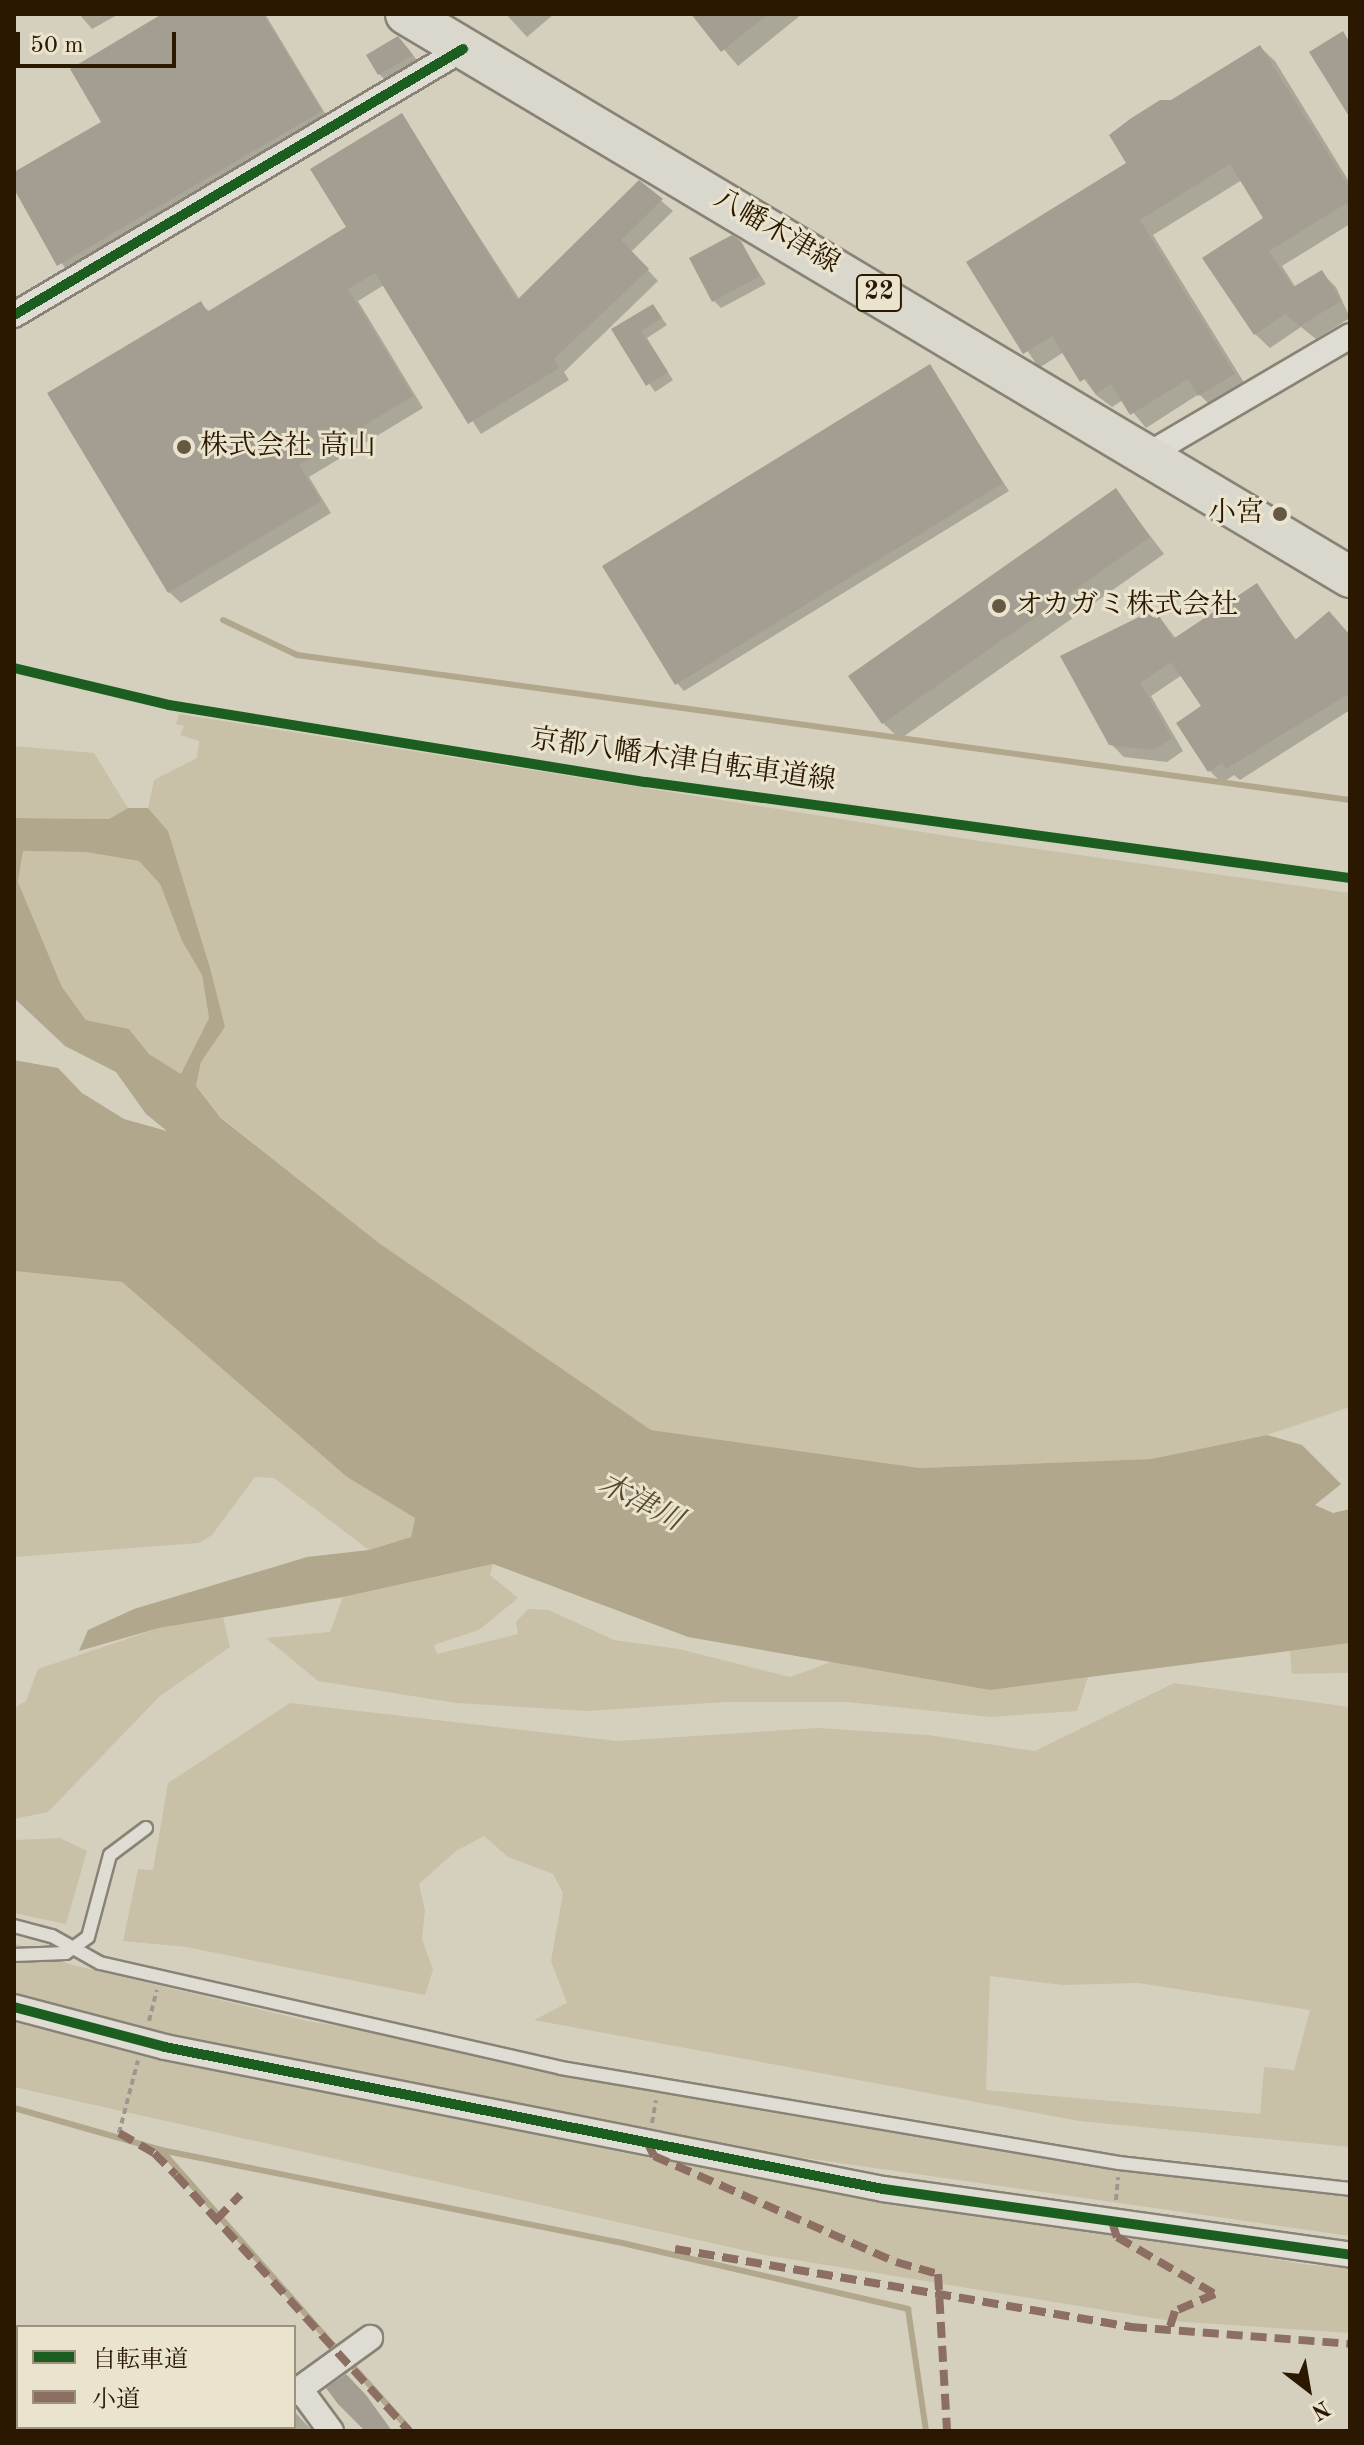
<!DOCTYPE html>
<html>
<head>
<meta charset="utf-8">
<style>
	body { margin:0 }
	#map { position:relative; width:1364px; height:2445px; overflow:hidden; background:#d5d0be; font-family:"Old Standard TT","Noto Serif JP",serif }
	div>[style] { position:absolute }
	[style*='--x'] { left:calc(var(--x)*1px); top:calc(var(--y)*1px); width:calc(var(--w)*1px); rotate:calc(var(--a)*1deg) }
	.green>* { inset:0; background:#c9c1a7 }
	.water>* { inset:0; background:#b1a78c }
	.shadow>* { inset:0; background:#0003 }
	.stream>* { height:6px; margin:-3px; padding:0 3px; transform-origin:3px; border-radius:3px; background:#b1a78c }
	.building>* { inset:0; background:#a39e91 }
	.path>* { height:4px; margin-top:-2px; transform-origin:0; background:repeating-linear-gradient(90deg,#9c988f 0 6px,transparent 0 10px) }
	.roads { filter:drop-shadow(2px 0 #888376) drop-shadow(-2px 0 #888376) drop-shadow(0 2px #888376) drop-shadow(0 -2px #888376) }
	.lane>* { height:12px; margin:-6px; padding:0 6px; transform-origin:6px; border-radius:6px; background:#dfddd3 }
	.street>* { height:24px; margin:-12px; padding:0 12px; transform-origin:12px; border-radius:12px; background:#dfddd3 }
	.primary>* { height:40px; margin:-20px; padding:0 20px; transform-origin:20px; border-radius:20px; background:#dad7cc }
	.quiet>* { height:8px; margin-top:-4px; transform-origin:0; background:repeating-linear-gradient(90deg,#8d6e63 0 16px,transparent 0 24px) }
	.cycleway>* { height:10px; margin:-5px; padding:0 5px; transform-origin:5px; border-radius:5px; background:#1b5e20 }
	.dots>* { width:22px; height:22px; translate:-50% -50%; box-sizing:border-box; border:4px solid #eae4ce; border-radius:50% }
	span { translate:-50% -50%; white-space:nowrap; text-align:center; line-height:1.15; -webkit-text-stroke:6px #eae4ce; paint-order:stroke }
	.shield-label span { padding:2px 6px; background:#eae4ce; border:2px solid; border-radius:6px; -webkit-text-stroke-width:0 }
	.shield-label { font-size:26px; color:#2a1800; font-weight:700 }
	.street-label { font-size:28px; color:#2a1800 }
	.poi-label { font-size:28px; color:#2a1800 }
	.left { translate:0 -50%; text-align:left }
	.right { translate:-100% -50%; text-align:right }
	.water-label { font-size:30px; color:#5a4a30; font-style:italic }
	.frame { position:absolute; inset:0; border:16px solid #2a1800; pointer-events:none }
	.legend { position:absolute; left:16px; top:2325px; width:280px; height:104px; box-sizing:border-box; background:#eae4ce; border:2px solid #9d927c; margin:0; padding:10px 14px; list-style:none; font-size:24px; color:#2a1800 }
	.legend li { display:flex; align-items:center; gap:16px; height:40px }
	.legend b { width:40px; border:2px solid #9d927c }
	.north { position:absolute; left:1268px; top:2349px; width:80px; height:80px; -webkit-text-stroke:6px #eae4ce; paint-order:stroke; rotate:149deg; font-size:22px; font-weight:700; line-height:32px; text-align:center; color:#2a1800 }
	.north::after { content:''; display:block; margin:auto; width:28px; height:36px; background:#2a1800; clip-path:polygon(50% 0,100% 100%,50% 72%,0 100%) }
	.scale { position:absolute; left:16px; top:32px; width:160px; height:36px; box-sizing:border-box; border:4px solid #2a1800; border-top:0; padding-left:10px; font-size:24px; line-height:28px; white-space:nowrap; color:#2a1800; -webkit-text-stroke:6px #eae4ce; paint-order:stroke }
</style>
</head>
<body>
<div id="map">
	<div class="green">
		<i style="clip-path:polygon(179px 714px,980px 841px,1350px 893px,1350px 1407px,1267px 1435px,1151px 1459px,920px 1468px,651px 1430px,379px 1243px,222px 1118px,196px 1086px,201px 1062px,225px 1027px,168px 831px,148px 808px,154px 780px,197px 758px,199px 741px,180px 735px,184px 726px,176px 724px)"></i>
		<i style="clip-path:polygon(14px 746px,94px 753px,128px 808px,109px 819px,14px 818px)"></i>
		<i style="clip-path:polygon(23px 851px,86px 852px,139px 861px,160px 884px,182px 941px,202px 975px,209px 1018px,181px 1075px,149px 1054px,129px 1029px,86px 1020px,62px 987px,18px 882px)"></i>
		<i style="clip-path:polygon(14px 1271px,122px 1282px,347px 1477px,415px 1518px,411px 1537px,369px 1550px,274px 1478px,255px 1477px,212px 1535px,199px 1543px,14px 1557px)"></i>
		<i style="clip-path:polygon(493px 1564px,490px 1575px,518px 1598px,479px 1630px,434px 1645px,437px 1654px,518px 1634px,516px 1622px,528px 1609px,549px 1610px,614px 1640px,679px 1649px,790px 1677px,831px 1662px,990px 1689px,1088px 1677px,1077px 1711px,991px 1717px,847px 1702px,726px 1702px,587px 1711px,456px 1703px,318px 1681px,266px 1638px,330px 1632px,343px 1597px)"></i>
		<i style="clip-path:polygon(223px 1617px,230px 1647px,160px 1696px,48px 1812px,14px 1819px,14px 1708px,26px 1701px,38px 1669px,159px 1628px)"></i>
		<i style="clip-path:polygon(1350px 1643px,1350px 1673px,1292px 1674px,1290px 1651px)"></i>
		<i style="clip-path:polygon(evenodd,1174px 1683px,1350px 1707px,1350px 2147px,1079px 2121px,534px 2020px,567px 2003px,551px 1961px,563px 1893px,553px 1874px,508px 1857px,484px 1836px,456px 1851px,419px 1884px,425px 1910px,422px 1939px,433px 1970px,425px 1995px,186px 1947px,123px 1941px,138px 1869px,153px 1870px,168px 1783px,290px 1703px,617px 1741px,818px 1728px,928px 1735px,1035px 1751px,1174px 1683px,990px 1976px,1063px 1985px,1138px 1983px,1310px 2010px,1294px 2070px,1264px 2067px,1260px 2114px,986px 2090px,990px 1976px)"></i>
		<i style="clip-path:polygon(60px 1838px,87px 1851px,66px 1924px,14px 1913px,14px 1840px)"></i>
		<i style="clip-path:polygon(14px 1943px,69px 1964px,308px 2021px,1128px 2156px,1350px 2181px,1350px 2236px,637px 2134px,344px 2081px,14px 1994px)"></i>
		<i style="clip-path:polygon(14px 2021px,157px 2058px,651px 2158px,1310px 2265px,1350px 2267px,1350px 2333px,1171px 2321px,765px 2255px,14px 2087px)"></i>
	</div>
	<div class="water">
		<i style="clip-path:polygon(evenodd,128px 808px,148px 808px,168px 831px,210px 968px,225px 1027px,201px 1062px,196px 1086px,221px 1118px,379px 1243px,651px 1430px,920px 1468px,1151px 1459px,1267px 1435px,1302px 1445px,1341px 1484px,1315px 1505px,1333px 1513px,1350px 1509px,1350px 1643px,990px 1690px,688px 1637px,493px 1564px,343px 1597px,159px 1628px,79px 1651px,88px 1630px,134px 1609px,307px 1557px,369px 1550px,411px 1537px,415px 1518px,347px 1477px,122px 1282px,14px 1271px,14px 1060px,58px 1068px,82px 1093px,124px 1119px,167px 1131px,146px 1114px,116px 1072px,65px 1046px,14px 998px,14px 818px,109px 819px,128px 808px,23px 851px,86px 852px,139px 861px,160px 884px,182px 941px,202px 975px,209px 1018px,181px 1074px,149px 1054px,129px 1029px,86px 1020px,62px 987px,18px 882px,23px 851px)"></i>
	</div>
	<div class="shadow">
		<i style="clip-path:polygon(79px 14px,119px 14px,92px 29px)"></i>
		<i style="clip-path:polygon(166px 14px,265px 14px,329px 120px,68px 273px,14px 185px,14px 174px,104px 123px)"></i>
		<i style="clip-path:polygon(506px 14px,554px 14px,527px 37px)"></i>
		<i style="clip-path:polygon(694px 14px,802px 14px,738px 66px)"></i>
		<i style="clip-path:polygon(406px 46px,419px 63px,387px 82px,379px 74px)"></i>
		<i style="clip-path:polygon(1260px 47px,1275px 61px,1350px 183px,1350px 224px,1282px 266px,1296px 288px,1321px 272px,1336px 287px,1350px 318px,1316px 339px,1301px 327px,1270px 348px,1255px 334px,1265px 218px,1242px 180px,1153px 235px,1248px 389px,1214px 409px,1199px 394px,1146px 428px,1123px 400px,1112px 407px,1096px 395px,1064px 352px,1039px 368px,968px 263px,1128px 163px,1172px 102px)"></i>
		<i style="clip-path:polygon(401px 116px,520px 300px,639px 182px,673px 211px,631px 252px,658px 281px,564px 372px,569px 380px,481px 434px,384px 285px,358px 301px,423px 408px,309px 477px,331px 513px,181px 603px,169px 592px,200px 303px,210px 312px,349px 228px)"></i>
		<i style="clip-path:polygon(740px 242px,766px 284px,721px 308px,714px 301px)"></i>
		<i style="clip-path:polygon(653px 306px,667px 325px,647px 338px,673px 380px,655px 392px,613px 330px)"></i>
		<i style="clip-path:polygon(929px 367px,1009px 491px,684px 691px,677px 683px)"></i>
		<i style="clip-path:polygon(1116px 491px,1164px 554px,900px 739px,883px 723px)"></i>
		<i style="clip-path:polygon(1256px 586px,1297px 641px,1350px 636px,1350px 710px,1240px 780px,1234px 775px,1222px 783px,1210px 771px,1204px 707px,1182px 675px,1151px 696px,1183px 751px,1167px 762px,1124px 757px,1111px 744px,1155px 611px,1176px 639px)"></i>
		<i style="clip-path:polygon(295px 2412px,302px 2420px,313px 2431px,277px 2431px,294px 2427px)"></i>
		<i style="clip-path:polygon(43px 2427px,97px 2427px,99px 2431px,44px 2431px)"></i>
	</div>
	<div class="stream">
		<i style="--x:223;--y:620;--w:82;--a:25.3"></i>
		<i style="--x:297;--y:655;--w:1063;--a:7.84"></i>
		<i style="--x:14;--y:2108;--w:153;--a:15.9"></i>
		<i style="--x:161;--y:2150;--w:466;--a:11.4"></i>
		<i style="--x:618;--y:2242;--w:298;--a:13"></i>
		<i style="--x:908;--y:2309;--w:123;--a:81.6"></i>
		<i style="--x:161;--y:2150;--w:272;--a:48.6"></i>
		<i style="--x:349;--y:2362;--w:93;--a:48.1"></i>
	</div>
	<div class="building">
		<i style="clip-path:polygon(162px 14px,263px 14px,322px 111px,57px 266px,14px 189px,14px 172px,101px 122px,70px 69px)"></i>
		<i style="clip-path:polygon(691px 14px,768px 14px,721px 52px)"></i>
		<i style="clip-path:polygon(1343px 31px,1350px 43px,1350px 118px,1309px 52px)"></i>
		<i style="clip-path:polygon(398px 36px,413px 55px,378px 75px,366px 55px)"></i>
		<i style="clip-path:polygon(1260px 45px,1350px 189px,1350px 201px,1269px 251px,1293px 287px,1322px 270px,1341px 301px,1300px 326px,1285px 314px,1254px 335px,1202px 258px,1263px 218px,1230px 164px,1140px 220px,1235px 374px,1198px 396px,1188px 379px,1130px 415px,1111px 384px,1096px 394px,1086px 378px,1080px 382px,1052px 336px,1023px 354px,966px 262px,1126px 163px,1109px 135px,1130px 119px,1160px 100px,1171px 100px)"></i>
		<i style="clip-path:polygon(402px 113px,517px 300px,639px 180px,663px 199px,621px 240px,649px 269px,554px 359px,559px 368px,468px 424px,375px 273px,348px 289px,413px 396px,299px 465px,321px 501px,168px 593px,47px 393px,201px 301px,207px 312px,346px 227px,310px 169px)"></i>
		<i style="clip-path:polygon(732px 235px,741px 241px,760px 276px,712px 302px,689px 258px)"></i>
		<i style="clip-path:polygon(653px 304px,662px 318px,641px 331px,668px 372px,646px 386px,611px 329px)"></i>
		<i style="clip-path:polygon(930px 364px,1003px 483px,675px 685px,602px 566px)"></i>
		<i style="clip-path:polygon(1116px 488px,1150px 537px,882px 724px,848px 676px)"></i>
		<i style="clip-path:polygon(1257px 583px,1295px 640px,1329px 611px,1350px 635px,1350px 693px,1226px 769px,1222px 763px,1208px 772px,1176px 723px,1201px 706px,1171px 662px,1140px 683px,1172px 738px,1154px 750px,1109px 745px,1060px 656px,1155px 609px,1173px 639px)"></i>
		<i style="clip-path:polygon(346px 2374px,366px 2395px,392px 2431px,365px 2431px,338px 2404px,326px 2388px)"></i>
	</div>
	<div class="path">
		<i style="--x:149;--y:2021;--w:32;--a:-76"></i>
		<i style="--x:652;--y:2123;--w:23;--a:-80"></i>
		<i style="--x:119;--y:2133;--w:75;--a:-75.4"></i>
		<i style="--x:1116;--y:2200;--w:23;--a:-85"></i>
	</div>
	<div class="roads">
		<div class="lane">
			<i style="--x:14;--y:1926;--w:39;--a:15"></i>
			<i style="--x:52;--y:1936;--w:55;--a:29.4"></i>
			<i style="--x:100;--y:1963;--w:473;--a:12.8"></i>
			<i style="--x:561;--y:2068;--w:566;--a:9.66"></i>
			<i style="--x:1119;--y:2163;--w:232;--a:6.4"></i>
			<i style="--x:14;--y:1955;--w:52;--a:-2.2"></i>
			<i style="--x:66;--y:1953;--w:27;--a:-36"></i>
			<i style="--x:88;--y:1937;--w:85;--a:-75"></i>
			<i style="--x:110;--y:1855;--w:45;--a:-36.9"></i>
		</div>
		<div class="street">
			<i style="--x:14;--y:315;--w:522;--a:-30.64"></i>
			<i style="--x:1149;--y:454;--w:233;--a:-30.4"></i>
			<i style="--x:14;--y:2007;--w:156;--a:14.8"></i>
			<i style="--x:165;--y:2047;--w:732;--a:11.19"></i>
			<i style="--x:883;--y:2189;--w:472;--a:8"></i>
			<i style="--x:300;--y:2389;--w:52;--a:53.6"></i>
			<i style="--x:294;--y:2393;--w:94;--a:-35.9"></i>
			<i style="--x:241;--y:2431;--w:6;--a:-39"></i>
		</div>
		<div class="primary">
			<i style="--x:406;--y:14;--w:1099;--a:30.81"></i>
		</div>
	</div>
	<div class="quiet">
		<i style="--x:119;--y:2133;--w:40;--a:29.7"></i>
		<i style="--x:154;--y:2153;--w:31;--a:45"></i>
		<i style="--x:176;--y:2175;--w:346;--a:47.7"></i>
		<i style="--x:648;--y:2144;--w:13;--a:63"></i>
		<i style="--x:654;--y:2156;--w:264;--a:23.7"></i>
		<i style="--x:896;--y:2262;--w:44;--a:15.9"></i>
		<i style="--x:938;--y:2274;--w:157;--a:86.7"></i>
		<i style="--x:216;--y:2220;--w:35;--a:-46"></i>
		<i style="--x:1113;--y:2225;--w:13;--a:72"></i>
		<i style="--x:1117;--y:2237;--w:113;--a:30.2"></i>
		<i style="--x:1215;--y:2294;--w:43;--a:157"></i>
		<i style="--x:1175;--y:2311;--w:20;--a:108"></i>
		<i style="--x:675;--y:2249;--w:463;--a:9.7"></i>
		<i style="--x:1131;--y:2327;--w:220;--a:4.4"></i>
	</div>
	<div class="cycleway">
		<i style="--x:14;--y:315;--w:522;--a:-30.64"></i>
		<i style="--x:14;--y:668;--w:159;--a:13.4"></i>
		<i style="--x:169;--y:705;--w:483;--a:9.2"></i>
		<i style="--x:646;--y:782;--w:711;--a:7.77"></i>
		<i style="--x:14;--y:2007;--w:156;--a:14.8"></i>
		<i style="--x:165;--y:2047;--w:732;--a:11.19"></i>
		<i style="--x:883;--y:2189;--w:472;--a:8"></i>
	</div>
	<div class="dots">
		<i style="left:184px;top:447px;background:#665842"></i>
		<i style="left:1280px;top:514px;background:#665842"></i>
		<i style="left:999px;top:606px;background:#665842"></i>
	</div>
	<div class="shield-label">
		<span style="left:879px;top:293px">22</span>
	</div>
	<div class="street-label">
		<span style="left:776px;top:232px;rotate:30deg">八幡木津線</span>
		<span style="left:683px;top:761px;rotate:8deg">京都八幡木津自転車道線</span>
	</div>
	<div class="poi-label">
		<span class="left" style="left:200px;top:447px">株式会社 高山</span>
		<span class="right" style="left:1264px;top:514px">小宮</span>
		<span class="left" style="left:1015px;top:606px">オカガミ株式会社</span>
	</div>
	<div class="water-label">
		<span style="left:640px;top:1503px;rotate:27deg">木津川</span>
	</div>
	<div class="frame"></div>
	<ul class="legend">
	<li><b style="height:10px;background:#1b5e20"></b>自転車道</li>
	<li><b style="height:10px;background:#8d6e63"></b>小道</li>
	</ul>
	<div class="north">N</div>
	<div class="scale">50 m</div>
</div>
</body>
</html>
